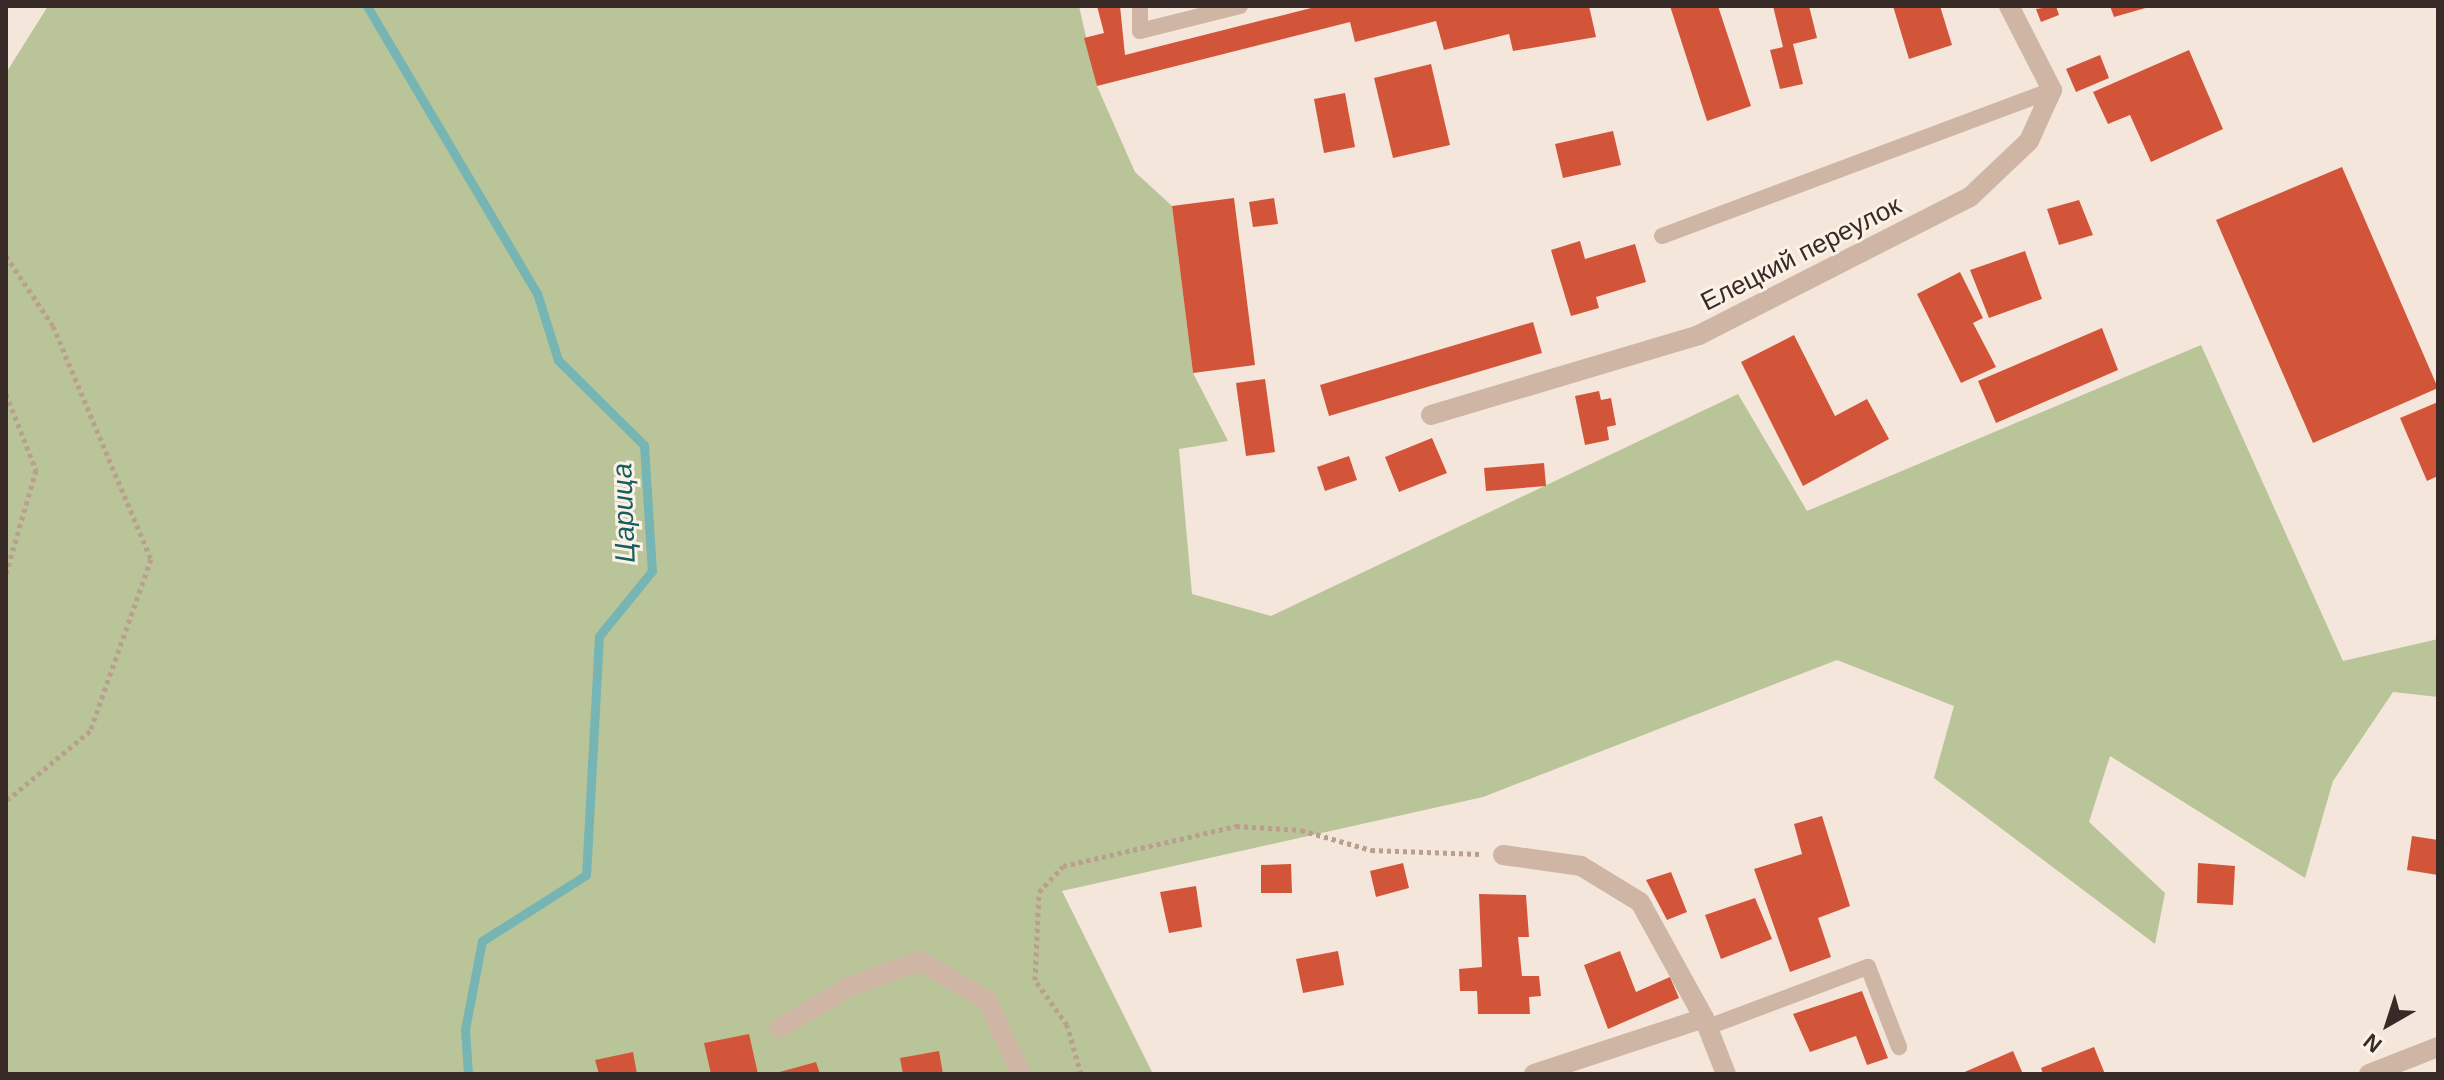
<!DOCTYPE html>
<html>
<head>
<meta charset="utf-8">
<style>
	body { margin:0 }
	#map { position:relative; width:2444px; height:1080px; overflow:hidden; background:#f4e6da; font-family:Helvetica,sans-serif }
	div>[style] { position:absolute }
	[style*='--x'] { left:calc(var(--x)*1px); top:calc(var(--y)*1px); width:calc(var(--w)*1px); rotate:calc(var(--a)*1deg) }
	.green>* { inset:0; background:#b9c598 }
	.stream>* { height:9px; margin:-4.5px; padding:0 4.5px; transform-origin:4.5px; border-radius:4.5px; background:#76b5b4 }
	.building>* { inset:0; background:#d35539 }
	.path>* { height:5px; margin-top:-2.5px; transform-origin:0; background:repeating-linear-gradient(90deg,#ba9f8e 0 4px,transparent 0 8px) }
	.service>* { height:16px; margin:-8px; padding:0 8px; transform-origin:8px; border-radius:8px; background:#ceb5a4 }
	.minor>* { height:20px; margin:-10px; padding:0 10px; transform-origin:10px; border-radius:10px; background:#ceb5a4 }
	span { translate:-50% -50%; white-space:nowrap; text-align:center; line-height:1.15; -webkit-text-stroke:6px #fbf1e7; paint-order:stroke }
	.street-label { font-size:26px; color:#382b27 }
	.water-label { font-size:28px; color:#175e5f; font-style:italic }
	.frame { position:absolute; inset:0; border:8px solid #382b27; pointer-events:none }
	.north { position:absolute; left:2348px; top:984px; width:80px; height:80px; -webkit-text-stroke:6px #fbf1e7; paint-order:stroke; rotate:219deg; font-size:22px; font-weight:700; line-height:32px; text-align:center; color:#382b27 }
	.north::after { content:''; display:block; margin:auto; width:28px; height:36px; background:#382b27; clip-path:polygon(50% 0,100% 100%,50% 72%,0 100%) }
</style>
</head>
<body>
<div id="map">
	<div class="green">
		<i style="clip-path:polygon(48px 6px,1079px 6px,1097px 86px,1135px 172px,1172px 206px,1193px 373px,1228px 441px,1179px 449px,1192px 594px,1271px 616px,1738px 394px,1807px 511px,2201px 345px,2343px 661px,2438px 639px,2438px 697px,2393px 692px,2333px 781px,2305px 878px,2110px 756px,2089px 822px,2165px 893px,2155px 944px,1934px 778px,1954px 706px,1837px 660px,1483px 797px,1062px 891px,1153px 1074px,6px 1074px,6px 73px)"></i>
	</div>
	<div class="stream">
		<i style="--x:367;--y:6;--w:334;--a:59.4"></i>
		<i style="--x:537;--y:293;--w:70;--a:72.6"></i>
		<i style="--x:558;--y:360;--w:121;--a:44.7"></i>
		<i style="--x:644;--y:445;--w:126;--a:86.4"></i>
		<i style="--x:652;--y:571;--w:84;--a:129.2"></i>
		<i style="--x:599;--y:636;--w:239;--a:93.1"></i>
		<i style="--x:586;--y:875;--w:123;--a:147.6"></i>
		<i style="--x:482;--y:941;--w:90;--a:100.9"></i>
		<i style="--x:465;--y:1029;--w:45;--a:86.2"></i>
	</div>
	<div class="building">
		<i style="clip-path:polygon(1097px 6px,1120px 6px,1125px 55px,1319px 6px,1589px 6px,1596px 37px,1513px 51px,1509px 34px,1444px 50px,1436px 21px,1355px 42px,1350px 22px,1097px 86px,1084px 38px,1104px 33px)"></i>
		<i style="clip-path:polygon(1670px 6px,1718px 6px,1751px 106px,1707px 121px)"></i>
		<i style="clip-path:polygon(1773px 6px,1809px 6px,1817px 38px,1793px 44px,1803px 84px,1780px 89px,1770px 50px,1783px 47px)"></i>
		<i style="clip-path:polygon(1893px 6px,1940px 6px,1952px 45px,1909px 59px)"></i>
		<i style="clip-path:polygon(2056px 6px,2059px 15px,2041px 22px,2036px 9px)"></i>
		<i style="clip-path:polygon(2110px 6px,2149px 6px,2149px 7px,2114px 17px)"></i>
		<i style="clip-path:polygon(2189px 50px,2223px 129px,2151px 162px,2130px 115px,2108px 124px,2093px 92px)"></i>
		<i style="clip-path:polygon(2100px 55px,2109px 78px,2076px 92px,2066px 69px)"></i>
		<i style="clip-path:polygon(1431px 64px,1450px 145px,1393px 158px,1374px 78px)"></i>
		<i style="clip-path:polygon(1345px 93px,1355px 147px,1324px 153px,1314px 99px)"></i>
		<i style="clip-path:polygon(1613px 131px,1621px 165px,1563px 178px,1555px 144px)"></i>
		<i style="clip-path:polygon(2342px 167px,2438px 388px,2313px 443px,2216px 220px)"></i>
		<i style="clip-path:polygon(1234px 198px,1255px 365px,1193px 373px,1172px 206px)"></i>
		<i style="clip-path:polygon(1274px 198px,1278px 224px,1253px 227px,1249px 202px)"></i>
		<i style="clip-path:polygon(2079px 200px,2093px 235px,2059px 245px,2047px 209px)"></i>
		<i style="clip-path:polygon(1580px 241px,1585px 259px,1635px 244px,1646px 282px,1596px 297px,1599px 308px,1571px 316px,1551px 250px)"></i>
		<i style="clip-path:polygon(2025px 251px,2042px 299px,1989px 318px,1970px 270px)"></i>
		<i style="clip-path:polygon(1960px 272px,1983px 318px,1973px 323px,1996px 367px,1961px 383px,1917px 294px)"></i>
		<i style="clip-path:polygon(1533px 322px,1542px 353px,1329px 416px,1320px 385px)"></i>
		<i style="clip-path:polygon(2102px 328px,2118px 370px,1996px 423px,1978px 381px)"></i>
		<i style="clip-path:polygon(1794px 335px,1835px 416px,1867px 399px,1889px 439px,1803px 486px,1741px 362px)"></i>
		<i style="clip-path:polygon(1265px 379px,1275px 452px,1246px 456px,1236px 383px)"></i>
		<i style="clip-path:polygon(1599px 391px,1601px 400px,1611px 398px,1616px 425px,1607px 427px,1609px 440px,1585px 445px,1575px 396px)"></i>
		<i style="clip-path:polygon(2438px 402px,2438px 476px,2427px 481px,2400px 418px)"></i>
		<i style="clip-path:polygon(1432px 438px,1447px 473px,1399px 492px,1385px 457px)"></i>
		<i style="clip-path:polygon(1349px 456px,1357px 480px,1325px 491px,1317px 467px)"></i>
		<i style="clip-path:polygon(1544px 463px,1546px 486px,1486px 491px,1484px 468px)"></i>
		<i style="clip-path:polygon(1822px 816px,1850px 906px,1818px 918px,1831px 957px,1790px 972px,1754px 869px,1802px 854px,1794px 824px)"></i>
		<i style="clip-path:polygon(2412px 836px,2438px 840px,2438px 875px,2407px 870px)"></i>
		<i style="clip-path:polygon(1403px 863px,1409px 888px,1376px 897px,1370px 871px)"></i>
		<i style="clip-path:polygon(2198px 863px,2235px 866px,2233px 905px,2197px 903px)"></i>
		<i style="clip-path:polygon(1291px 864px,1292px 893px,1261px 893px,1261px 865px)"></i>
		<i style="clip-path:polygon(1671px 872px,1687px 912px,1667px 920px,1646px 880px)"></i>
		<i style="clip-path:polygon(1196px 886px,1202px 927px,1169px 933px,1160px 892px)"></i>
		<i style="clip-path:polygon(1479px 894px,1526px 895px,1529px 937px,1518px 937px,1522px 976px,1539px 976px,1541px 996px,1529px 997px,1530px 1014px,1478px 1014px,1477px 991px,1460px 991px,1459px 969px,1482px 967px)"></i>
		<i style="clip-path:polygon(1755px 898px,1772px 939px,1721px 959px,1705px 915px)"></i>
		<i style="clip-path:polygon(1338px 951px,1344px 985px,1303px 993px,1296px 959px)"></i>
		<i style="clip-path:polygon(1620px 951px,1636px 992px,1670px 977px,1679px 998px,1608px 1029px,1584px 965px)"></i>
		<i style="clip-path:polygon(1862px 991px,1888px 1058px,1867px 1065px,1856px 1036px,1810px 1052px,1793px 1014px)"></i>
		<i style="clip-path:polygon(749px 1034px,758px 1074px,711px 1074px,704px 1043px)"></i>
		<i style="clip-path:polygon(2094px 1047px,2105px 1074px,2043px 1074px,2041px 1068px)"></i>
		<i style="clip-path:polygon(939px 1051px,943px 1074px,903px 1074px,900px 1058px)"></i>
		<i style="clip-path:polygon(2013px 1051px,2023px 1074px,1960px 1074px)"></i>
		<i style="clip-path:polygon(633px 1052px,637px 1074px,599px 1074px,595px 1060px)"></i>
		<i style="clip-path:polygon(816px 1062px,820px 1074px,776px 1074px,776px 1073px)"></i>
	</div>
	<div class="path">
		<i style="--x:6;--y:256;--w:84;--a:56.1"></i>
		<i style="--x:53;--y:326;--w:253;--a:67.2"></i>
		<i style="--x:151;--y:559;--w:182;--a:109.5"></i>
		<i style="--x:90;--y:731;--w:109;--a:140.2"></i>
		<i style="--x:6;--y:394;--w:82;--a:68.5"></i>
		<i style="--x:36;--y:470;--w:108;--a:106.1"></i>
		<i style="--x:1081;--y:1074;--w:51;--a:-105.9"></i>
		<i style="--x:1067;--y:1025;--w:55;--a:-125.4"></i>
		<i style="--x:1035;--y:980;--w:88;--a:-87.4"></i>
		<i style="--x:1039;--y:892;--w:35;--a:-47"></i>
		<i style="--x:1063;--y:866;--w:178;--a:-13"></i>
		<i style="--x:1236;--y:826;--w:65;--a:3.5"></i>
		<i style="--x:1301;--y:830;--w:73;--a:15.9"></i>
		<i style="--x:1371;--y:850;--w:109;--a:2.1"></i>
	</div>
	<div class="service">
		<i style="--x:1140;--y:6;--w:25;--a:90"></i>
		<i style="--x:1140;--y:31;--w:103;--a:-14"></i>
		<i style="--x:1662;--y:236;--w:416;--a:-20.5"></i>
		<i style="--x:1708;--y:1027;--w:171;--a:-20.6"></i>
		<i style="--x:1868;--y:967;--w:86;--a:68.8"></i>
	</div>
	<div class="minor">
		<i style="--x:1431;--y:415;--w:280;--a:-16.6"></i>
		<i style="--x:1699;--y:335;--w:304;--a:-27"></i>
		<i style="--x:1970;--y:197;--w:81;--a:-43.5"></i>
		<i style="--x:2029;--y:141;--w:56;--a:-65.7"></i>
		<i style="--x:2052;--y:90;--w:94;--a:-117.1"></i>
		<i style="--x:1503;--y:855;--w:79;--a:8"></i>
		<i style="--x:1581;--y:866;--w:69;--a:31.4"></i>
		<i style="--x:1640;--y:902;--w:132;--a:61.1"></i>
		<i style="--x:779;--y:1028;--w:81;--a:-30.4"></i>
		<i style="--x:849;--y:987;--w:76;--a:-20.1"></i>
		<i style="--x:920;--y:961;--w:78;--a:30.2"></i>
		<i style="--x:987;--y:1000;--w:81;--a:65.3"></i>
		<i style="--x:1534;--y:1074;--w:179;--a:-18.2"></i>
		<i style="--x:1704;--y:1018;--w:60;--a:68.6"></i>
		<i style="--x:2369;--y:1074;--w:74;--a:-21.4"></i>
	</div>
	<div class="street-label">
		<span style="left:1801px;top:254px;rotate:-27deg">Елецкий переулок</span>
	</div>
	<div class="water-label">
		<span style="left:624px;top:513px;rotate:-92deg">Царица</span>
	</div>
	<div class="frame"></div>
	<div class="north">N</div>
</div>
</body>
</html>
